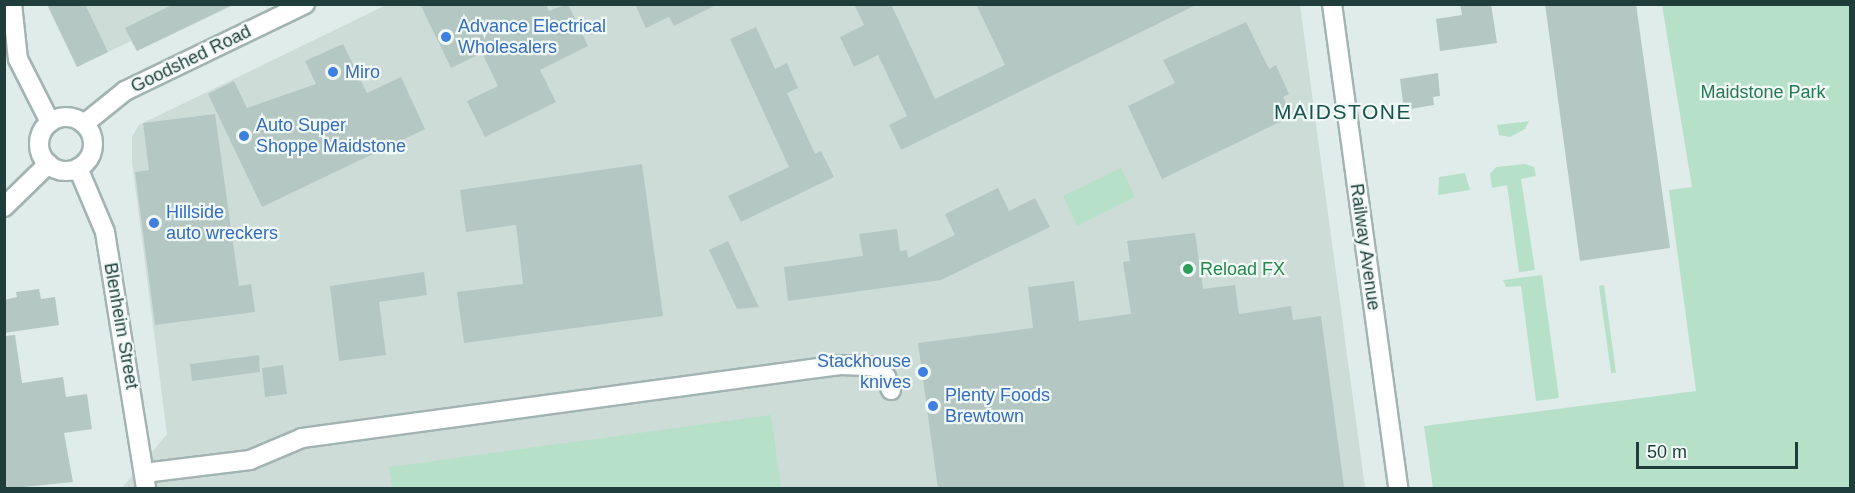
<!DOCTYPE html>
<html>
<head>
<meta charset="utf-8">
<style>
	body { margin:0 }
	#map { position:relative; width:1855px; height:493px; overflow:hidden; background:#e0ece9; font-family:Helvetica,sans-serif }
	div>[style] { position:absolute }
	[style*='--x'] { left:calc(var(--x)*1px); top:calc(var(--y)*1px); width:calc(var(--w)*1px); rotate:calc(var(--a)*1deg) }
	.built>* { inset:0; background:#cedcd8 }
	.green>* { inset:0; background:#b7e0c9 }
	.building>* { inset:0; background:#b5c7c3 }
	.roads { filter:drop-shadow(2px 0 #a2b4b1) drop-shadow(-2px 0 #a2b4b1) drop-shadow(0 2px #a2b4b1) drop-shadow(0 -2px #a2b4b1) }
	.street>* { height:18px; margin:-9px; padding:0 9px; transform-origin:9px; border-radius:9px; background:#fff }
	.secondary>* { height:18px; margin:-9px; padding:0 9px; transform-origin:9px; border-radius:9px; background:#fff }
	.secondary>.ring { margin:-9px; padding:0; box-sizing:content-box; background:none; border:18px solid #fff; border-radius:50% }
	.dots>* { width:16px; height:16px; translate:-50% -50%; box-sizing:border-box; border:3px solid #f1f9f6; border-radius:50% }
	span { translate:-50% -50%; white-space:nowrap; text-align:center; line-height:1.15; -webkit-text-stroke:4.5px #f1f9f6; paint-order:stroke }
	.shop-label { font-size:18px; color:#366cbe }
	.left { translate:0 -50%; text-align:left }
	.right { translate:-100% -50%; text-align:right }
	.street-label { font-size:18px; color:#1f3e3b }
	.park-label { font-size:18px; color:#267954 }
	.leisure-label { font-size:18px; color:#27864d }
	.quarter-label { font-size:21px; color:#19524e; letter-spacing:1.5px }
	.frame { position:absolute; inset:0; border:6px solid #1f3e3b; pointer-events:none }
	.scale { position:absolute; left:1636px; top:442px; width:162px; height:27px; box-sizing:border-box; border:3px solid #1f3e3b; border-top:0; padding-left:8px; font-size:18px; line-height:21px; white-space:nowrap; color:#1f3e3b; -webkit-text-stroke:4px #f1f9f6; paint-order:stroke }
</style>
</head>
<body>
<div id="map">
	<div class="built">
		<i style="clip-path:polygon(47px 5px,234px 5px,137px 51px,131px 41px,77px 67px)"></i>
		<i style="clip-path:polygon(386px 5px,1300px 5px,1365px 488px,122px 488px,167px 434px,132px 162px,132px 137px,139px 125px)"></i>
	</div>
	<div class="green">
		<i style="clip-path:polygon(1662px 5px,1850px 5px,1850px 488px,1433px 488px,1424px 426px,1696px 391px,1669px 190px,1692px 187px)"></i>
		<i style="clip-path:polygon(1529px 121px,1525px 129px,1510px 137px,1499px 135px,1497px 125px)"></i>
		<i style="clip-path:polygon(1525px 164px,1534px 167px,1536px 176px,1521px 179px,1535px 270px,1519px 272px,1507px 185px,1492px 188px,1490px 174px,1496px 167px)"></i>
		<i style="clip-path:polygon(1121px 168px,1135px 197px,1077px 226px,1063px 196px)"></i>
		<i style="clip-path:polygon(1465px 173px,1470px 190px,1438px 195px,1439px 177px)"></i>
		<i style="clip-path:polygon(1542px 275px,1559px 398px,1536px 401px,1521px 286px,1506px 287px,1503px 280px)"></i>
		<i style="clip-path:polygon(1604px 285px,1616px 373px,1611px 373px,1599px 286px)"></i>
		<i style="clip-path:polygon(771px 415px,781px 488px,392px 488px,389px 467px)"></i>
	</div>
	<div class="building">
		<i style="clip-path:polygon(47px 4px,85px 4px,108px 52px,77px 67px)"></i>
		<i style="clip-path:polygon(174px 4px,234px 4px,137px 51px,125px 28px)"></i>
		<i style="clip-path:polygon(420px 4px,546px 4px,549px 11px,568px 4px,588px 46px,540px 70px,556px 102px,485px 137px,467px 101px,498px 86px,482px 53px,451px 68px)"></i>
		<i style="clip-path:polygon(635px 4px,718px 4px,674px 26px,669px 17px,646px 28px)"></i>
		<i style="clip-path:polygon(854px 4px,891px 4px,935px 99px,1005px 65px,976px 4px,1198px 4px,901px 150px,889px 125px,907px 116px,878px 55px,854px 67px,840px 37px,864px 25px)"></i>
		<i style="clip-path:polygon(1460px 4px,1491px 4px,1497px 43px,1440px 51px,1436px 19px,1462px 15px)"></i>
		<i style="clip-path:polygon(1545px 4px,1636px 4px,1670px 248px,1580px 261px)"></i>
		<i style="clip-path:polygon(1246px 22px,1269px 69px,1276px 65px,1289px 94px,1283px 97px,1292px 116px,1162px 179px,1128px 106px,1175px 83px,1163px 60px)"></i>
		<i style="clip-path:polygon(756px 27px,775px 69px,787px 63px,798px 88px,787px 93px,815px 154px,821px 151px,834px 177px,741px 222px,728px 196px,789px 167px,730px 39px)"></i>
		<i style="clip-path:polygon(343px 44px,367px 93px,401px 77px,425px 129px,262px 207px,208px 94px,234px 81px,247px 108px,316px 84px,305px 61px)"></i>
		<i style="clip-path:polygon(1438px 73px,1440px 96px,1433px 97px,1434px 105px,1404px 110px,1400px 79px)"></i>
		<i style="clip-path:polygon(215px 114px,239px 286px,251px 284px,255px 312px,155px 325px,135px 172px,149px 170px,143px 123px)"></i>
		<i style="clip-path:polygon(642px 164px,663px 316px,464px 343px,457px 292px,523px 284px,516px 225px,466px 232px,460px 190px)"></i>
		<i style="clip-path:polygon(998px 188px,1009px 211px,1035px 198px,1050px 227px,941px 280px,788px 301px,784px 267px,863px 256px,859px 234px,897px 229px,900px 251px,907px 250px,908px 258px,955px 235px,945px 214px)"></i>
		<i style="clip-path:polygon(1195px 233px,1203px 289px,1235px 285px,1239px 314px,1291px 306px,1293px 320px,1321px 316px,1344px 487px,938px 489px,918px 343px,1033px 328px,1028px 287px,1074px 281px,1079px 321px,1131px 314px,1123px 262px,1130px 261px,1127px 241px)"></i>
		<i style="clip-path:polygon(728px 241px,756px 301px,759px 307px,737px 309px,709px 250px)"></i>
		<i style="clip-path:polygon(424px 272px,427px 295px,379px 302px,386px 355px,339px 361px,330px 286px)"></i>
		<i style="clip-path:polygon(39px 289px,41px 299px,55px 297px,59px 325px,4px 333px,4px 300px,17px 297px,16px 292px)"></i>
		<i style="clip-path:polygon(15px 335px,22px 383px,63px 377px,66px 397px,87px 394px,92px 429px,64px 433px,73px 482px,4px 489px,4px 336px)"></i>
		<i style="clip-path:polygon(259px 355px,260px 372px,192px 381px,190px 364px)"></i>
		<i style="clip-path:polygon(283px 365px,287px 394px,265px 397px,262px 368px)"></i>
	</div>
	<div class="roads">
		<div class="street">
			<i style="--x:1332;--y:4;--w:488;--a:82.2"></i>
			<i style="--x:78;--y:168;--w:69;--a:67.1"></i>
			<i style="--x:105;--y:232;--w:259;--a:80.9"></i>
			<i style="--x:144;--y:473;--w:107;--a:-7"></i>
			<i style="--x:250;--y:460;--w:56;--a:-22.9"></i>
			<i style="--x:302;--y:438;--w:543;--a:-7.73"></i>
			<i style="--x:840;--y:365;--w:35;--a:2"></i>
			<i style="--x:875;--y:366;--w:16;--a:45"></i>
			<i style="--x:886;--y:377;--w:14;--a:69"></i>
		</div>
		<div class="secondary">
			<i style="--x:12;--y:4;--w:55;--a:83.8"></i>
			<i style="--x:18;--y:59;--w:71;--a:63.1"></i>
			<i class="ring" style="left:39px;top:117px;width:36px;height:36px"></i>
			<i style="--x:84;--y:124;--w:53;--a:-38.8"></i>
			<i style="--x:125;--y:91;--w:200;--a:-25.8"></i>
			<i style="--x:4;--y:207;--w:62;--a:-44.3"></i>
		</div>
	</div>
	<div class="dots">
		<i style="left:446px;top:37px;background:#3f7fe0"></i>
		<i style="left:333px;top:72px;background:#3f7fe0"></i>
		<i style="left:244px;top:136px;background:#3f7fe0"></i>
		<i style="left:154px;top:223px;background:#3f7fe0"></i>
		<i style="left:1188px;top:269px;background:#2e9e5b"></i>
		<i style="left:923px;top:372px;background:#3f7fe0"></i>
		<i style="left:933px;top:406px;background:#3f7fe0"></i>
	</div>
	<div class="shop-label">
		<span class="left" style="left:458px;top:37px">Advance Electrical<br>Wholesalers</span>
		<span class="left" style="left:345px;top:72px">Miro</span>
		<span class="left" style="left:256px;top:136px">Auto Super<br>Shoppe Maidstone</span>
		<span class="left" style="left:166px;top:223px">Hillside<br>auto wreckers</span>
		<span class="right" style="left:911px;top:372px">Stackhouse<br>knives</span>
		<span class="left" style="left:945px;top:406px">Plenty Foods<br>Brewtown</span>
	</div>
	<div class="street-label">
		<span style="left:191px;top:59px;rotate:-26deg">Goodshed Road</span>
		<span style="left:1365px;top:247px;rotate:82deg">Railway Avenue</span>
		<span style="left:121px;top:326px;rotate:80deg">Blenheim Street</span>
	</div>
	<div class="park-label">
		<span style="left:1763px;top:92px">Maidstone Park</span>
	</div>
	<div class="leisure-label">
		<span class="left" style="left:1200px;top:269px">Reload FX</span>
	</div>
	<div class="quarter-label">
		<span style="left:1343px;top:112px">MAIDSTONE</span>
	</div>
	<div class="frame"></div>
	<div class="scale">50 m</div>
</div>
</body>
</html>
